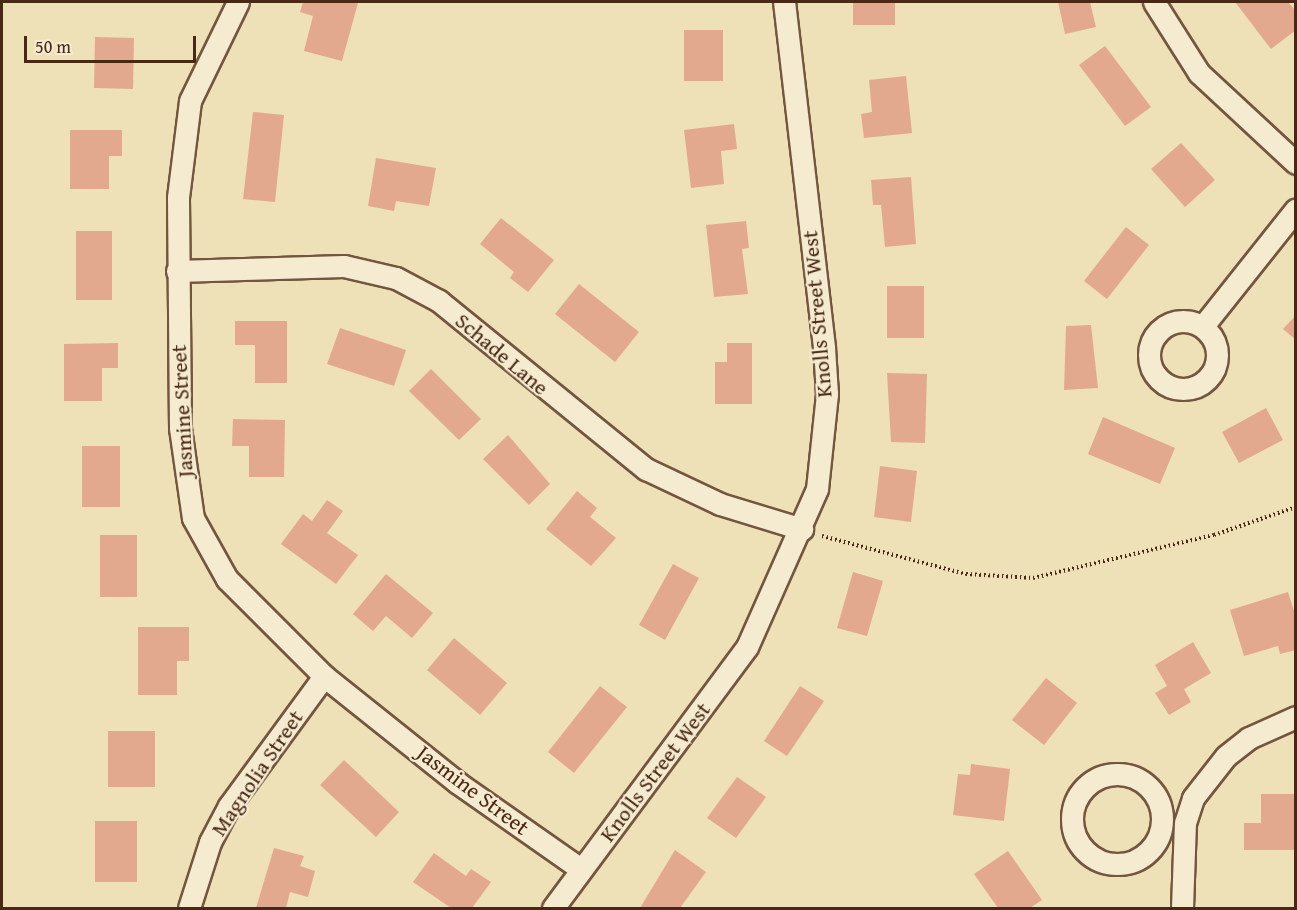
<!DOCTYPE html>
<html>
<head>
<meta charset="utf-8">
<style>
	body { margin:0 }
	#map { position:relative; width:1297px; height:910px; overflow:hidden; background:#eee0b7; font-family:"Gentium Book Plus",serif }
	div>[style] { position:absolute }
	[style*='--x'] { left:calc(var(--x)*1px); top:calc(var(--y)*1px); width:calc(var(--w)*1px); rotate:calc(var(--a)*1deg) }
	.building>* { inset:0; background:#e3a98e }
	.path>* { height:4px; margin-top:-2px; transform-origin:0; background:repeating-linear-gradient(90deg,#4a2816 0 1.5px,transparent 0 4.5px) }
	.roads { filter:drop-shadow(2px 0 #73563e) drop-shadow(-2px 0 #73563e) drop-shadow(0 2px #73563e) drop-shadow(0 -2px #73563e) }
	.street>* { height:21px; margin:-10.5px; padding:0 10.5px; transform-origin:10.5px; border-radius:10.5px; background:#f4ebd0 }
	.street>.ring { margin:-10.5px; padding:0; box-sizing:content-box; background:none; border:21px solid #f4ebd0; border-radius:50% }
	span { translate:-50% -50%; white-space:nowrap; text-align:center; line-height:1.15; -webkit-text-stroke:4.5px #f4ebd0; paint-order:stroke }
	.street-label { font-size:22px; color:#4a2816 }
	.frame { position:absolute; inset:0; border:3px solid #4a2816; pointer-events:none }
	.scale { position:absolute; left:24px; top:36px; width:172px; height:27px; box-sizing:border-box; border:3px solid #4a2816; border-top:0; padding-left:8px; font-size:18px; line-height:21px; white-space:nowrap; color:#4a2816; -webkit-text-stroke:4px #f4ebd0; paint-order:stroke }
</style>
</head>
<body>
<div id="map">
	<div class="building">
		<i style="clip-path:polygon(303px 2px,358px 3px,342px 61px,304px 51px,313px 16px,300px 12px)"></i>
		<i style="clip-path:polygon(853px 2px,895px 2px,895px 25px,853px 25px)"></i>
		<i style="clip-path:polygon(1058px 2px,1090px 2px,1096px 27px,1065px 34px)"></i>
		<i style="clip-path:polygon(1235px 2px,1288px 2px,1296px 11px,1296px 30px,1271px 49px)"></i>
		<i style="clip-path:polygon(684px 30px,723px 30px,723px 81px,684px 81px)"></i>
		<i style="clip-path:polygon(95px 37px,134px 38px,133px 89px,94px 88px)"></i>
		<i style="clip-path:polygon(1105px 46px,1151px 107px,1125px 126px,1079px 65px)"></i>
		<i style="clip-path:polygon(906px 76px,912px 133px,864px 138px,861px 114px,872px 112px,869px 80px)"></i>
		<i style="clip-path:polygon(253px 112px,284px 115px,275px 202px,243px 199px)"></i>
		<i style="clip-path:polygon(734px 124px,737px 149px,721px 151px,724px 184px,691px 188px,684px 130px)"></i>
		<i style="clip-path:polygon(70px 130px,122px 130px,122px 156px,109px 156px,109px 189px,70px 189px)"></i>
		<i style="clip-path:polygon(1181px 143px,1215px 180px,1185px 207px,1151px 169px)"></i>
		<i style="clip-path:polygon(376px 158px,436px 168px,429px 206px,396px 201px,394px 211px,368px 206px)"></i>
		<i style="clip-path:polygon(911px 177px,916px 244px,885px 247px,881px 205px,873px 205px,871px 180px)"></i>
		<i style="clip-path:polygon(501px 218px,554px 260px,528px 292px,510px 278px,514px 272px,480px 244px)"></i>
		<i style="clip-path:polygon(746px 221px,749px 248px,742px 249px,748px 294px,714px 297px,706px 225px)"></i>
		<i style="clip-path:polygon(1126px 227px,1149px 245px,1107px 299px,1084px 281px)"></i>
		<i style="clip-path:polygon(76px 231px,112px 231px,112px 300px,76px 300px)"></i>
		<i style="clip-path:polygon(579px 284px,639px 332px,615px 362px,555px 314px)"></i>
		<i style="clip-path:polygon(887px 286px,924px 286px,924px 338px,887px 338px)"></i>
		<i style="clip-path:polygon(1296px 315px,1296px 340px,1283px 329px)"></i>
		<i style="clip-path:polygon(235px 321px,287px 321px,287px 383px,255px 383px,255px 345px,235px 345px)"></i>
		<i style="clip-path:polygon(1091px 325px,1098px 388px,1064px 390px,1066px 326px)"></i>
		<i style="clip-path:polygon(340px 328px,406px 350px,394px 386px,327px 364px)"></i>
		<i style="clip-path:polygon(118px 343px,118px 368px,102px 368px,102px 401px,64px 401px,64px 344px)"></i>
		<i style="clip-path:polygon(727px 343px,752px 343px,752px 404px,715px 404px,715px 362px,727px 362px)"></i>
		<i style="clip-path:polygon(431px 369px,481px 419px,459px 440px,409px 391px)"></i>
		<i style="clip-path:polygon(887px 373px,927px 374px,925px 443px,891px 442px)"></i>
		<i style="clip-path:polygon(1266px 408px,1283px 440px,1239px 463px,1222px 432px)"></i>
		<i style="clip-path:polygon(1103px 417px,1175px 448px,1160px 484px,1088px 454px)"></i>
		<i style="clip-path:polygon(233px 419px,285px 420px,284px 477px,249px 477px,249px 446px,232px 446px)"></i>
		<i style="clip-path:polygon(508px 435px,550px 484px,529px 505px,483px 459px)"></i>
		<i style="clip-path:polygon(82px 446px,120px 446px,120px 507px,82px 507px)"></i>
		<i style="clip-path:polygon(880px 466px,917px 471px,911px 522px,874px 517px)"></i>
		<i style="clip-path:polygon(577px 491px,597px 508px,590px 517px,616px 538px,591px 566px,546px 529px)"></i>
		<i style="clip-path:polygon(327px 500px,343px 511px,327px 533px,358px 555px,336px 584px,281px 544px,303px 514px,312px 521px)"></i>
		<i style="clip-path:polygon(100px 535px,137px 535px,137px 597px,100px 597px)"></i>
		<i style="clip-path:polygon(673px 564px,699px 578px,665px 640px,639px 625px)"></i>
		<i style="clip-path:polygon(853px 572px,883px 581px,867px 636px,837px 628px)"></i>
		<i style="clip-path:polygon(386px 574px,433px 613px,412px 638px,386px 616px,373px 631px,353px 614px)"></i>
		<i style="clip-path:polygon(1288px 592px,1296px 617px,1296px 650px,1280px 654px,1278px 646px,1244px 656px,1230px 610px)"></i>
		<i style="clip-path:polygon(138px 627px,189px 627px,189px 661px,177px 661px,177px 695px,138px 695px)"></i>
		<i style="clip-path:polygon(454px 638px,507px 683px,480px 715px,427px 670px)"></i>
		<i style="clip-path:polygon(1193px 642px,1211px 673px,1184px 689px,1191px 702px,1169px 715px,1155px 693px,1167px 686px,1155px 665px)"></i>
		<i style="clip-path:polygon(1046px 678px,1077px 703px,1044px 745px,1012px 720px)"></i>
		<i style="clip-path:polygon(600px 686px,627px 707px,574px 773px,548px 752px)"></i>
		<i style="clip-path:polygon(800px 686px,824px 701px,787px 756px,764px 741px)"></i>
		<i style="clip-path:polygon(108px 731px,155px 731px,155px 787px,108px 787px)"></i>
		<i style="clip-path:polygon(344px 760px,399px 812px,376px 837px,320px 785px)"></i>
		<i style="clip-path:polygon(971px 764px,1010px 769px,1004px 821px,953px 815px,958px 774px,970px 775px)"></i>
		<i style="clip-path:polygon(737px 777px,766px 797px,736px 838px,707px 818px)"></i>
		<i style="clip-path:polygon(1261px 794px,1296px 794px,1296px 850px,1244px 850px,1244px 823px,1261px 823px)"></i>
		<i style="clip-path:polygon(95px 821px,137px 821px,137px 882px,95px 882px)"></i>
		<i style="clip-path:polygon(274px 848px,304px 856px,300px 866px,315px 871px,308px 897px,290px 892px,286px 908px,256px 908px)"></i>
		<i style="clip-path:polygon(675px 850px,706px 872px,680px 908px,640px 908px)"></i>
		<i style="clip-path:polygon(1008px 851px,1042px 900px,1030px 908px,998px 908px,974px 874px)"></i>
		<i style="clip-path:polygon(434px 853px,466px 876px,471px 869px,491px 882px,472px 908px,451px 908px,413px 882px)"></i>
	</div>
	<div class="path">
		<i style="--x:822;--y:536;--w:149;--a:14.8"></i>
		<i style="--x:966;--y:574;--w:67;--a:3.4"></i>
		<i style="--x:1033;--y:578;--w:186;--a:-13.4"></i>
		<i style="--x:1214;--y:535;--w:87;--a:-18.9"></i>
	</div>
	<div class="roads">
		<div class="street">
			<i style="--x:238;--y:2;--w:110;--a:115.9"></i>
			<i style="--x:190;--y:101;--w:98;--a:97.1"></i>
			<i style="--x:178;--y:198;--w:230;--a:89.5"></i>
			<i style="--x:180;--y:428;--w:91;--a:81.8"></i>
			<i style="--x:193;--y:518;--w:70;--a:60.9"></i>
			<i style="--x:227;--y:579;--w:137;--a:45"></i>
			<i style="--x:324;--y:676;--w:171;--a:38.6"></i>
			<i style="--x:458;--y:783;--w:150;--a:35"></i>
			<i style="--x:1154;--y:2;--w:84;--a:57.6"></i>
			<i style="--x:1199;--y:73;--w:132;--a:42.9"></i>
			<i style="--x:177;--y:271;--w:167;--a:-1.7"></i>
			<i style="--x:344;--y:266;--w:53;--a:13"></i>
			<i style="--x:396;--y:278;--w:49;--a:28.1"></i>
			<i style="--x:439;--y:301;--w:267;--a:39.1"></i>
			<i style="--x:646;--y:469;--w:82;--a:25.3"></i>
			<i style="--x:720;--y:504;--w:86;--a:17"></i>
			<i class="ring" style="left:1149px;top:321px;width:47px;height:47px"></i>
			<i style="--x:1203;--y:326;--w:149;--a:-51.5"></i>
			<i class="ring" style="left:1072px;top:774px;width:69px;height:69px"></i>
			<i style="--x:189;--y:908;--w:69;--a:-72.3"></i>
			<i style="--x:210;--y:842;--w:41;--a:-62.2"></i>
			<i style="--x:229;--y:806;--w:161;--a:-53.8"></i>
			<i style="--x:553;--y:908;--w:325;--a:-53.4"></i>
			<i style="--x:747;--y:647;--w:173;--a:-66.1"></i>
			<i style="--x:817;--y:489;--w:96;--a:-84"></i>
			<i style="--x:827;--y:394;--w:47;--a:-93.7"></i>
			<i style="--x:824;--y:347;--w:347;--a:-96.6"></i>
			<i style="--x:1182;--y:908;--w:85;--a:-88"></i>
			<i style="--x:1185;--y:823;--w:26;--a:-72"></i>
			<i style="--x:1193;--y:798;--w:53;--a:-51.8"></i>
			<i style="--x:1226;--y:756;--w:29;--a:-38"></i>
			<i style="--x:1249;--y:738;--w:51;--a:-24.1"></i>
		</div>
	</div>
	<div class="street-label">
		<span style="left:817px;top:314px;rotate:-95deg">Knolls Street West</span>
		<span style="left:502px;top:354px;rotate:40deg">Schade Lane</span>
		<span style="left:182px;top:411px;rotate:-93deg">Jasmine Street</span>
		<span style="left:655px;top:772px;rotate:-53deg">Knolls Street West</span>
		<span style="left:257px;top:773px;rotate:-56deg">Magnolia Street</span>
		<span style="left:473px;top:790px;rotate:37deg">Jasmine Street</span>
	</div>
	<div class="frame"></div>
	<div class="scale">50 m</div>
</div>
</body>
</html>
